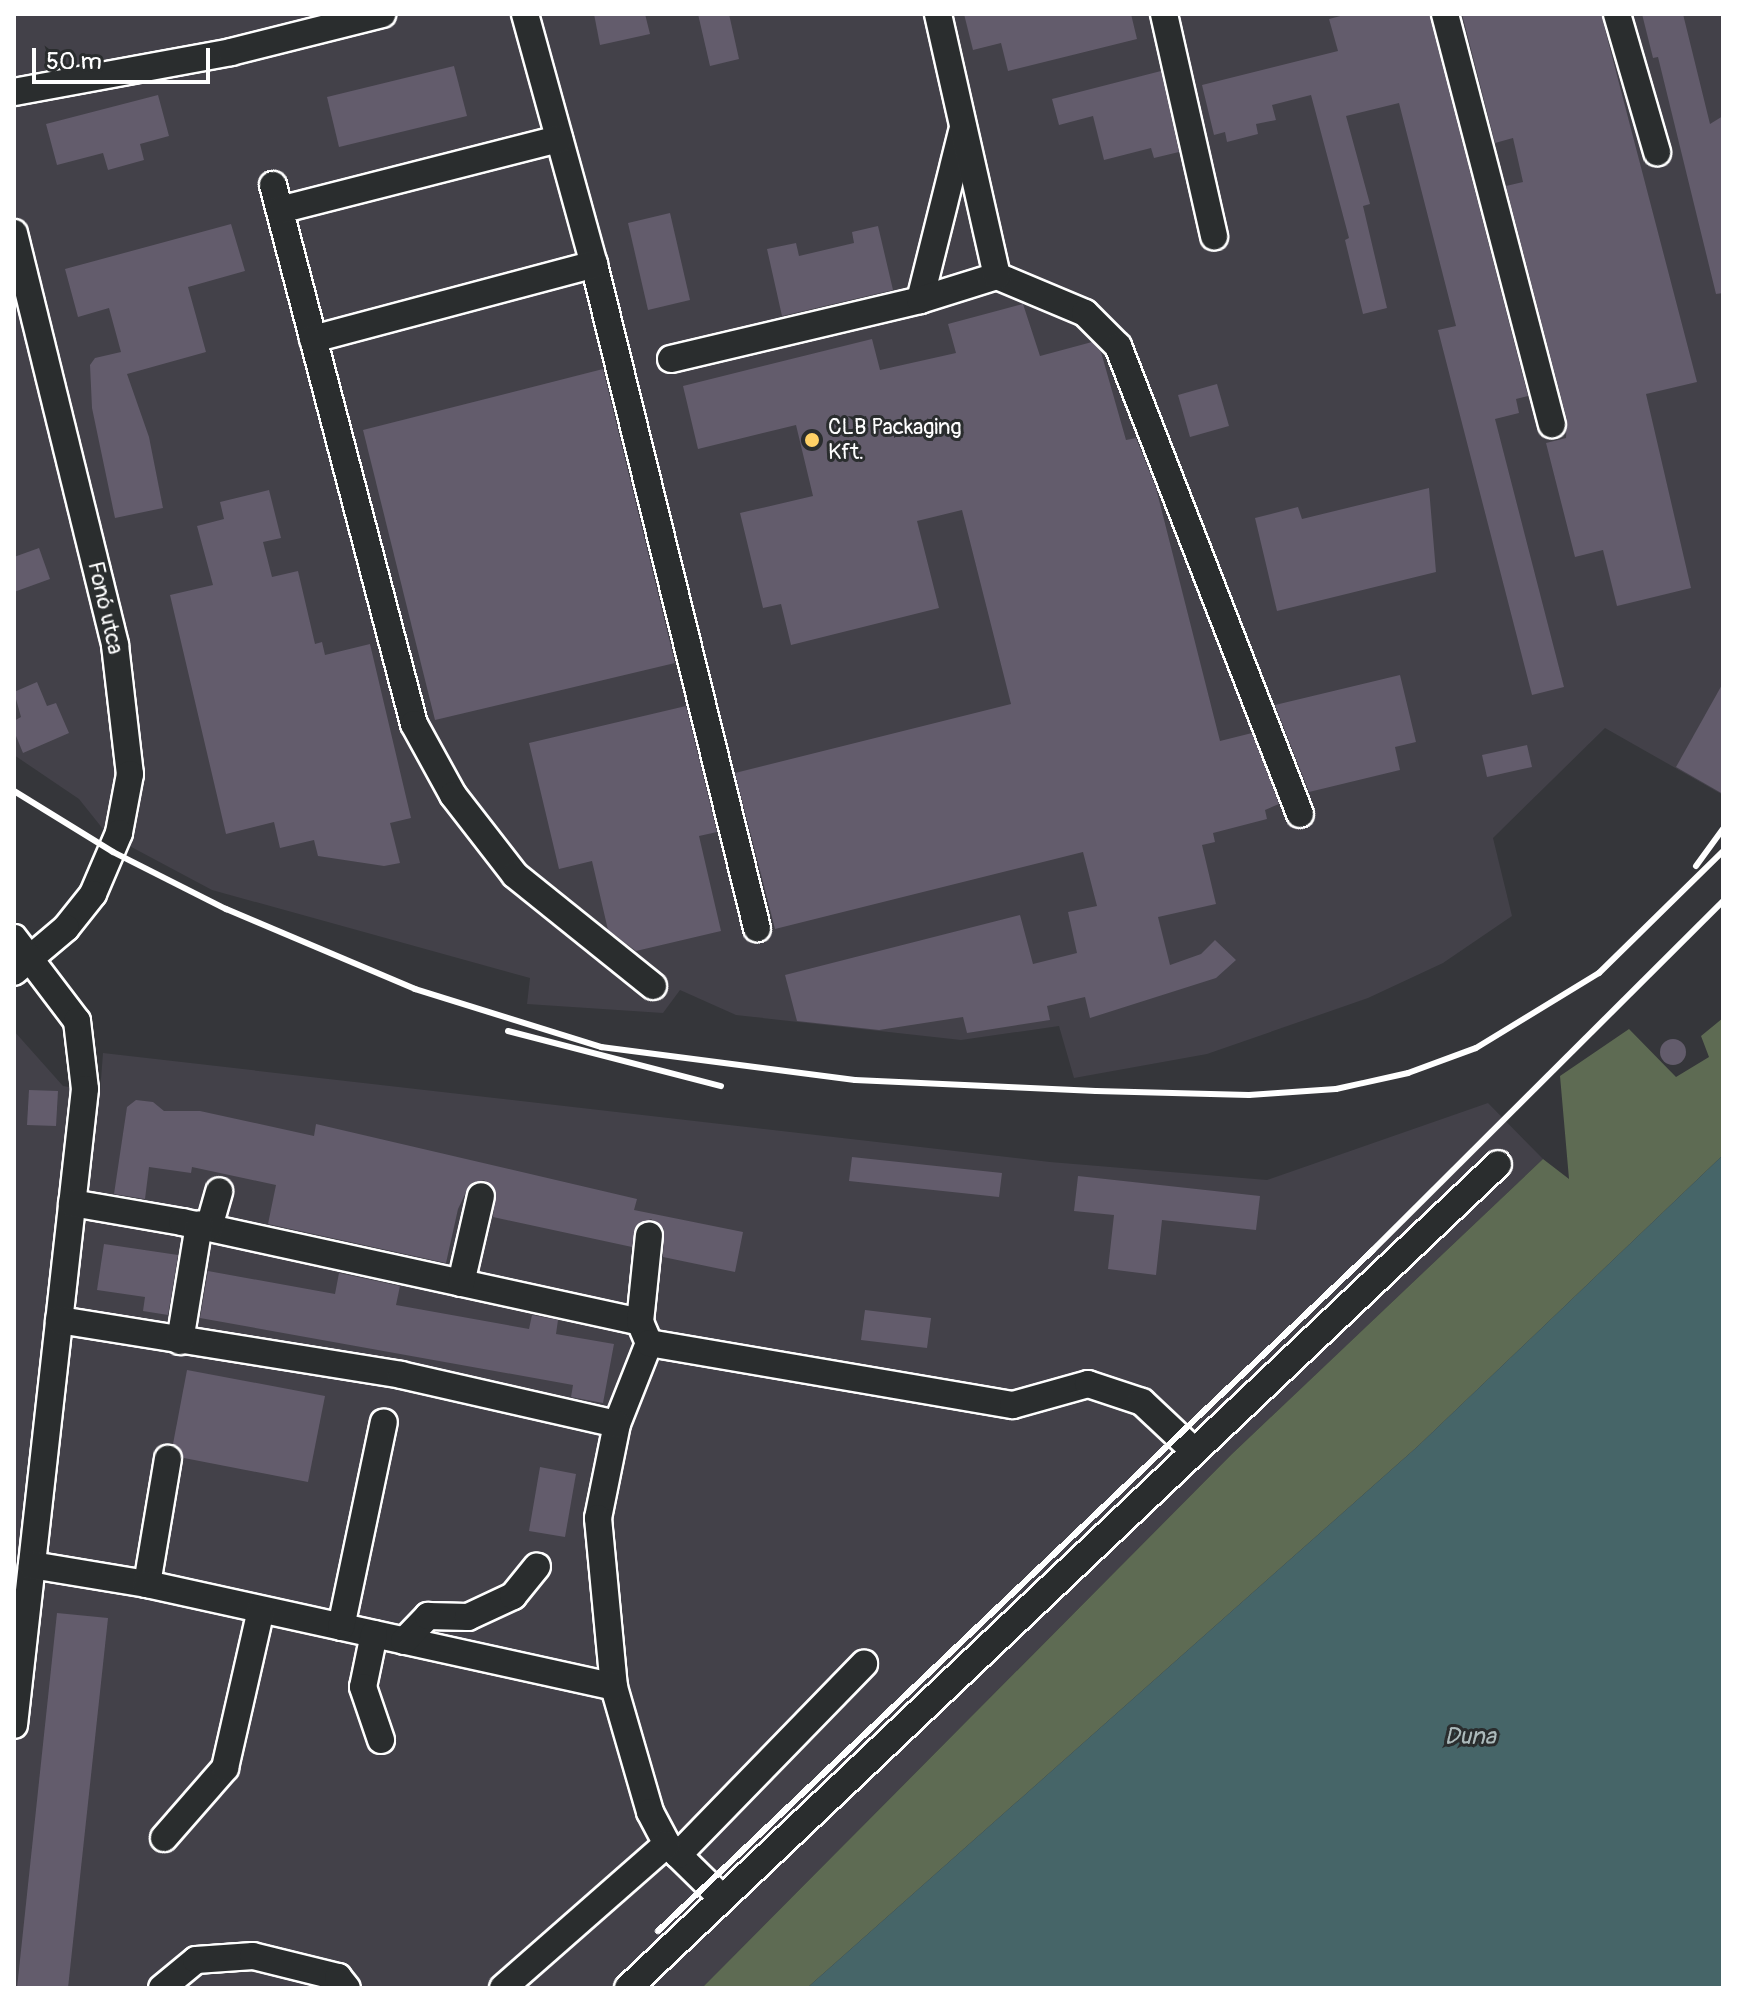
<!DOCTYPE html>
<html>
<head>
<meta charset="utf-8">
<style>
	body { margin:0 }
	#map { position:relative; width:1737px; height:2002px; overflow:hidden; background:#35363a; font-family:Pangolin,sans-serif }
	div>[style] { position:absolute }
	[style*='--x'] { left:calc(var(--x)*1px); top:calc(var(--y)*1px); width:calc(var(--w)*1px); rotate:calc(var(--a)*1deg) }
	.built>* { inset:0; background:#434149 }
	.green>* { inset:0; background:#5e6b53 }
	.water>* { inset:0; background:#466568 }
	.building>* { inset:0; background:#635c6c }
	.round { border-radius:50% }
	.roads { filter:drop-shadow(2px 0 #fff) drop-shadow(-2px 0 #fff) drop-shadow(0 2px #fff) drop-shadow(0 -2px #fff) }
	.minor>* { height:26px; margin:-13px; padding:0 13px; transform-origin:13px; border-radius:13px; background:#2a2d2e }
	.rail>* { height:6px; margin:-3px; padding:0 3px; transform-origin:3px; border-radius:3px; background:#fff }
	.dots>* { width:22px; height:22px; translate:-50% -50%; box-sizing:border-box; border:4px solid #2a2d2e; border-radius:50% }
	span { translate:-50% -50%; white-space:nowrap; text-align:center; line-height:1.15; -webkit-text-stroke:6px #2a2d2e; paint-order:stroke }
	.poi-label { font-size:22px; color:#fff }
	.left { translate:0 -50%; text-align:left }
	.street-label { font-size:22px; color:#fff }
	.water-label { font-size:24px; color:#acbabb; font-style:italic }
	.frame { position:absolute; inset:0; border:16px solid #fff; pointer-events:none }
	.scale { position:absolute; left:32px; top:48px; width:178px; height:36px; box-sizing:border-box; border:4px solid #fff; border-top:0; padding-left:10px; font-size:24px; line-height:28px; white-space:nowrap; color:#fff; -webkit-text-stroke:6px #2a2d2e; paint-order:stroke }
</style>
</head>
<body>
<div id="map">
	<div class="built">
		<i style="clip-path:polygon(14px 14px,1723px 14px,1723px 795px,1605px 728px,1493px 838px,1512px 916px,1443px 963px,1368px 998px,1207px 1054px,1074px 1078px,1059px 1026px,961px 1040px,736px 1015px,680px 990px,663px 1013px,527px 1004px,530px 978px,212px 890px,107px 834px,79px 799px,14px 755px)"></i>
		<i style="clip-path:polygon(14px 1031px,63px 1086px,100px 1092px,103px 1053px,1050px 1162px,1267px 1180px,1488px 1103px,1543px 1159px,1232px 1454px,702px 1988px,14px 1988px)"></i>
	</div>
	<div class="green">
		<i style="clip-path:polygon(1723px 1018px,1723px 1155px,1417px 1447px,807px 1988px,702px 1988px,1232px 1454px,1543px 1159px,1569px 1179px,1560px 1076px,1629px 1029px,1676px 1077px,1709px 1057px,1701px 1036px)"></i>
	</div>
	<div class="water">
		<i style="clip-path:polygon(1723px 1155px,1723px 1988px,807px 1988px,1417px 1447px)"></i>
	</div>
	<div class="building">
		<i style="clip-path:polygon(594px 14px,645px 14px,650px 34px,600px 45px)"></i>
		<i style="clip-path:polygon(698px 14px,729px 14px,739px 59px,710px 66px)"></i>
		<i style="clip-path:polygon(964px 14px,1131px 14px,1137px 39px,1008px 71px,1001px 43px,973px 50px)"></i>
		<i style="clip-path:polygon(1348px 14px,1429px 14px,1528px 396px,1516px 399px,1519px 413px,1495px 419px,1564px 687px,1532px 695px,1438px 330px,1456px 326px,1399px 103px,1346px 116px,1370px 204px,1363px 206px,1387px 308px,1363px 314px,1345px 240px,1349px 238px,1311px 95px,1272px 105px,1276px 120px,1256px 124px,1258px 134px,1227px 142px,1225px 132px,1214px 135px,1202px 85px,1338px 51px,1329px 19px)"></i>
		<i style="clip-path:polygon(1462px 14px,1601px 14px,1697px 382px,1646px 394px,1691px 588px,1617px 606px,1603px 550px,1575px 557px,1546px 443px,1566px 438px,1567px 420px,1506px 186px,1523px 182px,1513px 138px,1495px 143px)"></i>
		<i style="clip-path:polygon(1642px 14px,1683px 14px,1710px 124px,1723px 116px,1723px 293px,1716px 294px,1658px 57px,1653px 58px)"></i>
		<i style="clip-path:polygon(454px 66px,467px 116px,339px 147px,327px 97px)"></i>
		<i style="clip-path:polygon(1161px 71px,1179px 152px,1154px 158px,1151px 148px,1104px 160px,1093px 116px,1059px 125px,1052px 99px)"></i>
		<i style="clip-path:polygon(158px 95px,169px 136px,140px 144px,144px 160px,108px 170px,103px 153px,57px 165px,46px 124px)"></i>
		<i style="clip-path:polygon(670px 213px,690px 300px,648px 310px,628px 223px)"></i>
		<i style="clip-path:polygon(231px 224px,245px 271px,188px 287px,206px 352px,127px 374px,149px 437px,163px 508px,115px 518px,92px 408px,90px 365px,95px 358px,121px 352px,109px 308px,78px 317px,65px 269px)"></i>
		<i style="clip-path:polygon(878px 226px,893px 290px,782px 316px,767px 249px,796px 243px,799px 256px,854px 243px,852px 232px)"></i>
		<i style="clip-path:polygon(1023px 304px,1040px 356px,1092px 342px,1101px 352px,1126px 440px,1136px 438px,1156px 488px,1220px 741px,1252px 733px,1279px 804px,1265px 810px,1267px 819px,1213px 833px,1215px 842px,1202px 845px,1216px 904px,1158px 917px,1170px 965px,1201px 954px,1215px 940px,1236px 960px,1216px 978px,1090px 1018px,1085px 997px,1047px 1006px,1050px 1020px,967px 1033px,963px 1017px,879px 1030px,797px 1021px,785px 975px,1020px 915px,1033px 964px,1077px 953px,1068px 912px,1097px 906px,1083px 852px,775px 929px,735px 773px,1011px 704px,962px 510px,917px 521px,939px 608px,791px 645px,781px 604px,763px 608px,740px 513px,813px 496px,796px 425px,698px 449px,683px 386px,872px 339px,880px 370px,956px 353px,948px 324px)"></i>
		<i style="clip-path:polygon(603px 369px,675px 663px,435px 720px,363px 430px)"></i>
		<i style="clip-path:polygon(1217px 384px,1229px 426px,1190px 437px,1178px 395px)"></i>
		<i style="clip-path:polygon(1429px 488px,1436px 572px,1277px 611px,1255px 518px,1298px 507px,1302px 519px)"></i>
		<i style="clip-path:polygon(269px 490px,281px 538px,263px 542px,272px 577px,298px 571px,315px 644px,322px 642px,325px 655px,370px 644px,411px 818px,390px 823px,400px 863px,384px 866px,318px 856px,314px 840px,280px 848px,274px 822px,226px 834px,170px 595px,213px 585px,197px 526px,224px 519px,220px 502px)"></i>
		<i style="clip-path:polygon(39px 548px,50px 579px,14px 592px,14px 557px)"></i>
		<i style="clip-path:polygon(1400px 675px,1416px 742px,1395px 747px,1400px 770px,1309px 792px,1275px 705px)"></i>
		<i style="clip-path:polygon(37px 682px,47px 706px,56px 703px,69px 733px,23px 753px,14px 731px,14px 721px,21px 717px,14px 692px)"></i>
		<i style="clip-path:polygon(1723px 683px,1723px 794px,1676px 767px)"></i>
		<i style="clip-path:polygon(686px 706px,717px 832px,699px 836px,721px 931px,636px 951px,608px 930px,592px 861px,559px 869px,529px 743px)"></i>
		<i style="clip-path:polygon(1527px 745px,1532px 767px,1487px 777px,1482px 755px)"></i>
		<i class="round" style="left:1660px;top:1039px;width:26px;height:26px"></i>
		<i style="clip-path:polygon(29px 1090px,58px 1091px,56px 1126px,27px 1125px)"></i>
		<i style="clip-path:polygon(136px 1100px,153px 1102px,164px 1111px,200px 1111px,314px 1136px,316px 1124px,637px 1199px,634px 1210px,743px 1232px,735px 1272px,663px 1257px,664px 1229px,651px 1219px,636px 1226px,632px 1247px,493px 1217px,496px 1192px,484px 1180px,469px 1186px,458px 1209px,446px 1263px,268px 1224px,276px 1185px,192px 1167px,191px 1173px,149px 1167px,145px 1199px,114px 1194px,127px 1107px)"></i>
		<i style="clip-path:polygon(852px 1157px,1002px 1173px,999px 1197px,849px 1181px)"></i>
		<i style="clip-path:polygon(1078px 1176px,1260px 1196px,1256px 1230px,1162px 1220px,1156px 1275px,1108px 1269px,1114px 1215px,1074px 1211px)"></i>
		<i style="clip-path:polygon(104px 1244px,178px 1255px,168px 1315px,143px 1311px,145px 1297px,97px 1290px)"></i>
		<i style="clip-path:polygon(208px 1271px,335px 1294px,339px 1273px,400px 1286px,396px 1305px,529px 1329px,532px 1315px,558px 1320px,556px 1334px,614px 1344px,603px 1403px,571px 1397px,573px 1385px,200px 1318px)"></i>
		<i style="clip-path:polygon(865px 1310px,931px 1318px,927px 1348px,861px 1340px)"></i>
		<i style="clip-path:polygon(187px 1370px,325px 1396px,308px 1482px,184px 1458px,173px 1444px)"></i>
		<i style="clip-path:polygon(540px 1467px,576px 1474px,565px 1537px,529px 1531px)"></i>
		<i style="clip-path:polygon(57px 1613px,108px 1618px,68px 1988px,17px 1988px)"></i>
	</div>
	<div class="roads">
		<div class="minor">
			<i style="--x:525;--y:14;--w:259;--a:74.6"></i>
			<i style="--x:594;--y:264;--w:684;--a:76.21"></i>
			<i style="--x:1164;--y:14;--w:228;--a:77.3"></i>
			<i style="--x:1445;--y:14;--w:424;--a:75.4"></i>
			<i style="--x:1617;--y:14;--w:144;--a:73.8"></i>
			<i style="--x:14;--y:92;--w:221;--a:-10.4"></i>
			<i style="--x:231;--y:52;--w:156;--a:-14.1"></i>
			<i style="--x:273;--y:185;--w:557;--a:75.34"></i>
			<i style="--x:414;--y:724;--w:81;--a:61.2"></i>
			<i style="--x:453;--y:795;--w:101;--a:52.2"></i>
			<i style="--x:515;--y:875;--w:177;--a:38.8"></i>
			<i style="--x:280;--y:210;--w:288;--a:-14.3"></i>
			<i style="--x:14;--y:233;--w:424;--a:76.2"></i>
			<i style="--x:115;--y:645;--w:130;--a:83.4"></i>
			<i style="--x:130;--y:774;--w:60;--a:100.6"></i>
			<i style="--x:119;--y:833;--w:66;--a:113.1"></i>
			<i style="--x:93;--y:894;--w:43;--a:128.5"></i>
			<i style="--x:66;--y:928;--w:68;--a:139.8"></i>
			<i style="--x:997;--y:276;--w:95;--a:22.8"></i>
			<i style="--x:1085;--y:313;--w:47;--a:45"></i>
			<i style="--x:1118;--y:346;--w:502;--a:68.75"></i>
			<i style="--x:920;--y:300;--w:173;--a:-76"></i>
			<i style="--x:313;--y:339;--w:291;--a:-14.9"></i>
			<i style="--x:671;--y:359;--w:256;--a:-13.3"></i>
			<i style="--x:920;--y:300;--w:81;--a:-17.3"></i>
			<i style="--x:997;--y:276;--w:269;--a:-102.7"></i>
			<i style="--x:14;--y:938;--w:104;--a:52.8"></i>
			<i style="--x:77;--y:1021;--w:68;--a:83.3"></i>
			<i style="--x:85;--y:1089;--w:640;--a:96.37"></i>
			<i style="--x:72;--y:1203;--w:112;--a:9.8"></i>
			<i style="--x:182;--y:1222;--w:469;--a:12.3"></i>
			<i style="--x:640;--y:1322;--w:23;--a:67"></i>
			<i style="--x:649;--y:1343;--w:87;--a:111.6"></i>
			<i style="--x:617;--y:1424;--w:96;--a:101.4"></i>
			<i style="--x:598;--y:1518;--w:170;--a:84.6"></i>
			<i style="--x:614;--y:1687;--w:130;--a:73.9"></i>
			<i style="--x:650;--y:1812;--w:36;--a:62"></i>
			<i style="--x:667;--y:1844;--w:76;--a:44.5"></i>
			<i style="--x:209;--y:1227;--w:37;--a:-74"></i>
			<i style="--x:461;--y:1283;--w:89;--a:-77.1"></i>
			<i style="--x:59;--y:1320;--w:346;--a:9.1"></i>
			<i style="--x:401;--y:1375;--w:221;--a:12.8"></i>
			<i style="--x:640;--y:1322;--w:87;--a:-84.1"></i>
			<i style="--x:180;--y:1341;--w:118;--a:-80.7"></i>
			<i style="--x:649;--y:1343;--w:369;--a:9.7"></i>
			<i style="--x:1013;--y:1405;--w:78;--a:-15.6"></i>
			<i style="--x:1088;--y:1384;--w:57;--a:18.4"></i>
			<i style="--x:1142;--y:1402;--w:69;--a:43.2"></i>
			<i style="--x:32;--y:1565;--w:117;--a:9.4"></i>
			<i style="--x:147;--y:1584;--w:127;--a:-80.5"></i>
			<i style="--x:147;--y:1584;--w:478;--a:12.4"></i>
			<i style="--x:341;--y:1627;--w:209;--a:-78.2"></i>
			<i style="--x:374;--y:1634;--w:54;--a:101.7"></i>
			<i style="--x:363;--y:1687;--w:56;--a:71.2"></i>
			<i style="--x:404;--y:1641;--w:35;--a:-46"></i>
			<i style="--x:428;--y:1616;--w:40;--a:1.4"></i>
			<i style="--x:468;--y:1617;--w:50;--a:-25"></i>
			<i style="--x:513;--y:1596;--w:38;--a:-51"></i>
			<i style="--x:164;--y:1838;--w:93;--a:-48.9"></i>
			<i style="--x:225;--y:1768;--w:162;--a:-77.2"></i>
			<i style="--x:678;--y:1855;--w:267;--a:-45.8"></i>
			<i style="--x:162;--y:1988;--w:44;--a:-39.5"></i>
			<i style="--x:196;--y:1960;--w:57;--a:-4"></i>
			<i style="--x:253;--y:1956;--w:88;--a:13.9"></i>
			<i style="--x:338;--y:1977;--w:14;--a:51"></i>
			<i style="--x:503;--y:1988;--w:218;--a:-41.3"></i>
			<i style="--x:628;--y:1988;--w:1198;--a:-43.44"></i>
		</div>
	</div>
	<div class="rail">
		<i style="--x:14;--y:791;--w:116;--a:31.6"></i>
		<i style="--x:113;--y:852;--w:127;--a:26.8"></i>
		<i style="--x:226;--y:909;--w:205;--a:22.9"></i>
		<i style="--x:415;--y:989;--w:195;--a:17.3"></i>
		<i style="--x:601;--y:1047;--w:256;--a:7.4"></i>
		<i style="--x:855;--y:1080;--w:241;--a:2.6"></i>
		<i style="--x:1096;--y:1091;--w:153;--a:1.5"></i>
		<i style="--x:1249;--y:1095;--w:87;--a:-3.9"></i>
		<i style="--x:1336;--y:1089;--w:74;--a:-12.5"></i>
		<i style="--x:1408;--y:1073;--w:72;--a:-20.2"></i>
		<i style="--x:1476;--y:1048;--w:144;--a:-31.4"></i>
		<i style="--x:1599;--y:973;--w:174;--a:-44.5"></i>
		<i style="--x:1696;--y:866;--w:46;--a:-53.9"></i>
		<i style="--x:508;--y:1031;--w:220;--a:14.5"></i>
		<i style="--x:658;--y:1931;--w:987;--a:-43.6"></i>
		<i style="--x:1373;--y:1250;--w:494;--a:-44.9"></i>
	</div>
	<div class="dots">
		<i style="left:812px;top:440px;background:#ffd166"></i>
	</div>
	<div class="poi-label">
		<span class="left" style="left:828px;top:440px">CLB Packaging<br>Kft.</span>
	</div>
	<div class="street-label">
		<span style="left:105px;top:608px;rotate:77deg">Fonó utca</span>
	</div>
	<div class="water-label">
		<span style="left:1470px;top:1737px">Duna</span>
	</div>
	<div class="frame"></div>
	<div class="scale">50 m</div>
</div>
</body>
</html>
